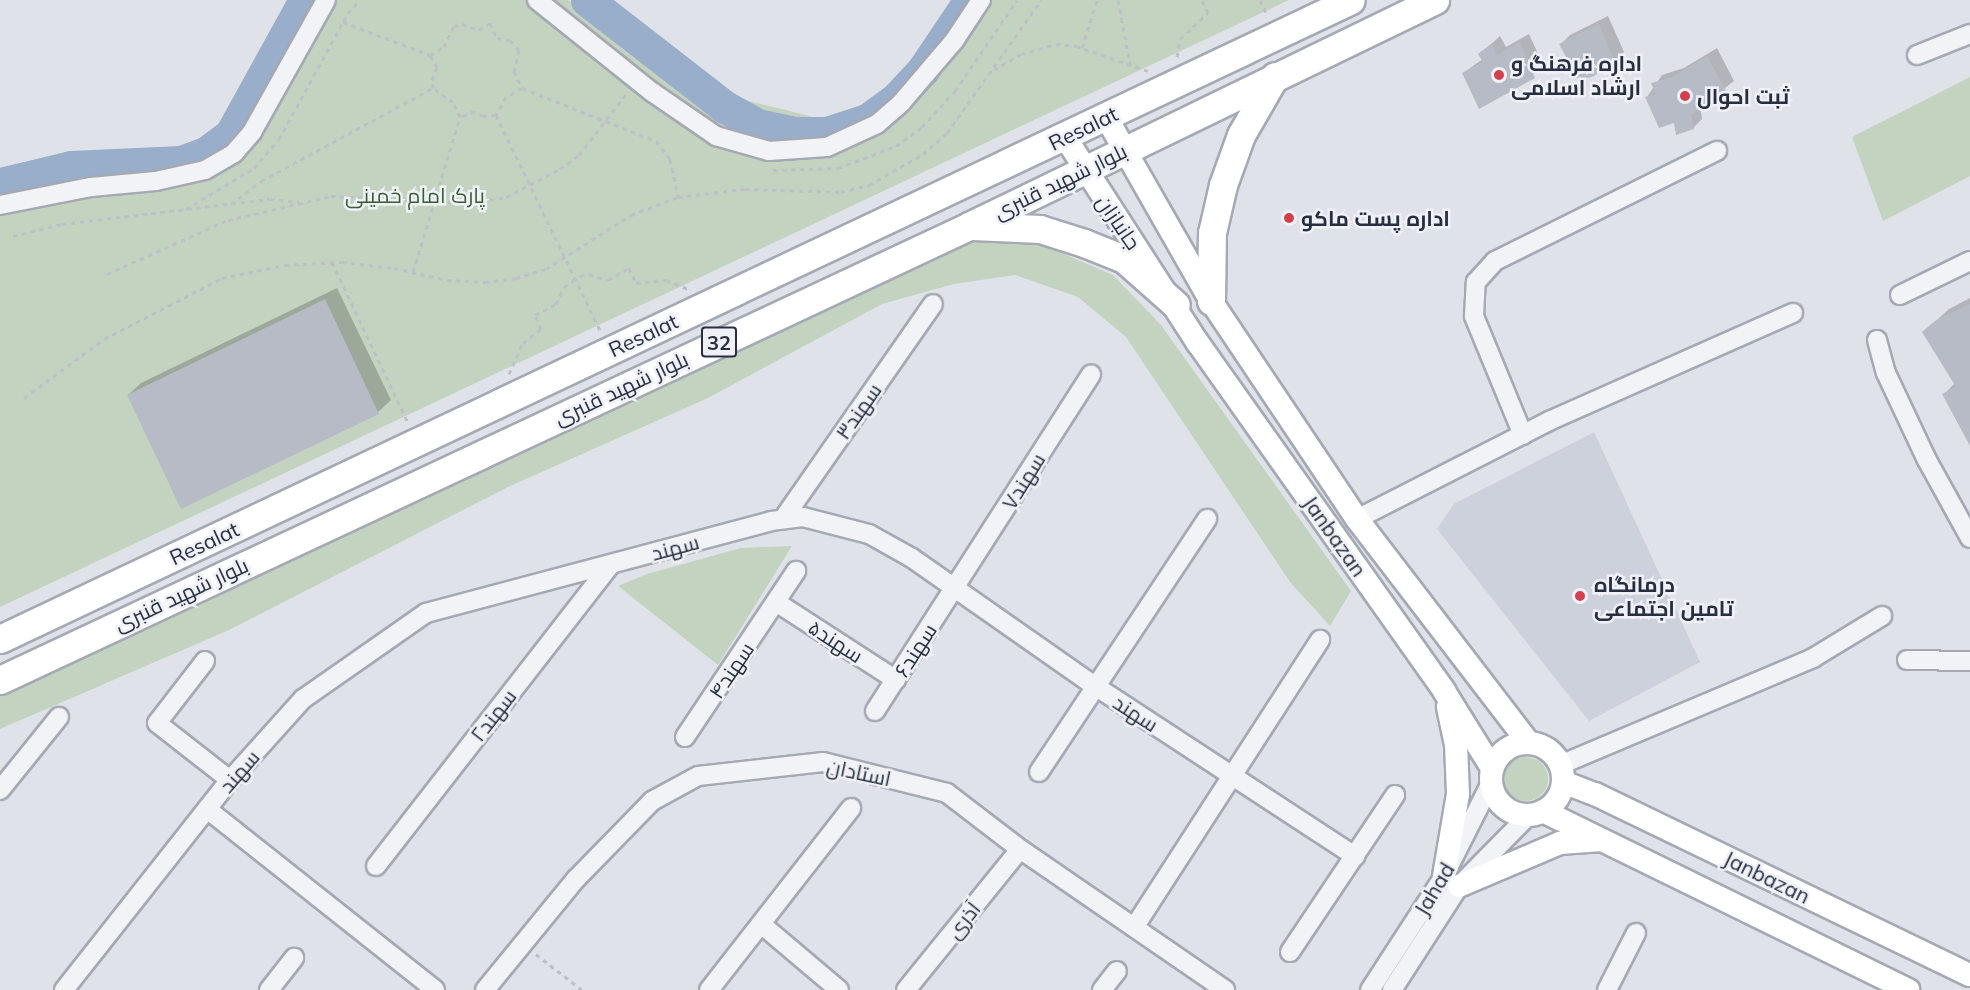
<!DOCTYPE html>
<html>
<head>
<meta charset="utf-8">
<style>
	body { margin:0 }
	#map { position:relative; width:1970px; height:990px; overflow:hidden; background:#dfe2e9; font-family:Mulish,Cairo,sans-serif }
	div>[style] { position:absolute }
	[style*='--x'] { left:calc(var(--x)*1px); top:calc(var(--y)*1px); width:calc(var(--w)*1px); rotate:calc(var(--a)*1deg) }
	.built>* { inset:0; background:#cdd1db }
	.green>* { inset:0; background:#c4d3c0 }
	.round { border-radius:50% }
	.shadow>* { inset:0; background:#0003 }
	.river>* { height:33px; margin:-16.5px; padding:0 16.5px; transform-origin:16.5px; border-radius:16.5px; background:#99aeca }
	.building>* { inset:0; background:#b6bbc6 }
	.path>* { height:3px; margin-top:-1.5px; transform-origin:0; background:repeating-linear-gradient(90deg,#bdc0c8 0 4.5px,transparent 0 9px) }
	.roads { filter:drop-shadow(2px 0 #a4a9b3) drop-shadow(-2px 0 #a4a9b3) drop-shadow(0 2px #a4a9b3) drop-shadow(0 -2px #a4a9b3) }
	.minor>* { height:18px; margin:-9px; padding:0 9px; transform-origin:9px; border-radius:9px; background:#f2f3f7 }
	.major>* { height:22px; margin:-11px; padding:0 11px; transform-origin:11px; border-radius:11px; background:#fff }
	.major>.ring { margin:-11px; padding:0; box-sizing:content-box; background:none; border:22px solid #fff; border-radius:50% }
	.highway>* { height:27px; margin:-13.5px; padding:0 13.5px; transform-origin:13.5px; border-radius:13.5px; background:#fff }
	.dots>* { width:16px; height:16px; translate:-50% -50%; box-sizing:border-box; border:3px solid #eff1f6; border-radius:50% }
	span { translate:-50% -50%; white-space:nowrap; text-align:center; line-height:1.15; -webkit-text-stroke:5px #eff1f6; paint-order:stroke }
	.shield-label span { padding:2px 4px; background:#eff1f6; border:2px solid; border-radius:4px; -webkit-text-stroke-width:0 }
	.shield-label { font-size:20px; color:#272f41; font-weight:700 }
	.poi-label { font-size:21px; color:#272f41; font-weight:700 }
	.left { translate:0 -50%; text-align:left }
	.street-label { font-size:21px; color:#272f41 }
	.park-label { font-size:21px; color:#395d34 }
</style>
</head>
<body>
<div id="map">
	<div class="built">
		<i style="clip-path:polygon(1594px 432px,1700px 662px,1589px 721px,1437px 529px,1454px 504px)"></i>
	</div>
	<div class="green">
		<i style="clip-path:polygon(313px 0,568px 0,644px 57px,716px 93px,854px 127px,965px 20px,977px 0,1289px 0,0 607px,0 188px,103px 159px,207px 156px)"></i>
		<i style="clip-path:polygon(1970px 77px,1970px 176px,1883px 221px,1852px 137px)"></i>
		<i style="clip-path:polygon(984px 240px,1043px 245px,1113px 275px,1161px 325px,1351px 591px,1330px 626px,1290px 582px,1126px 337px,1078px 297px,1015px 275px,954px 284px,882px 304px,708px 398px,506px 488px,229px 630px,0 729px,0 695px,954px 245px)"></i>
		<i style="clip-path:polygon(792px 546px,718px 665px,618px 586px,647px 574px,741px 548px)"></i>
		<i class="round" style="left:1504px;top:757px;width:44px;height:44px"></i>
	</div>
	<div class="shadow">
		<i style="clip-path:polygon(1608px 16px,1624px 52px,1614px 62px,1561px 44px,1570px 35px)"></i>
		<i style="clip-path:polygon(1529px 34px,1544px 67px,1480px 107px,1463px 73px,1483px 59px,1480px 54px,1500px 36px,1506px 47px)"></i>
		<i style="clip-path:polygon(1717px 48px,1734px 81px,1700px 107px,1702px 119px,1693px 128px,1675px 121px,1647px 97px,1662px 75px,1684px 68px)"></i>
		<i style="clip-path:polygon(337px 288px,391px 400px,378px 412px,182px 507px,128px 395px,141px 383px)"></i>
		<i style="clip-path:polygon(1970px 298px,1970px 443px,1944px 394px,1955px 383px,1924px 332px,1949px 309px)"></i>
	</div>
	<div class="river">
		<i style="--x:587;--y:0;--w:175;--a:37.8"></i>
		<i style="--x:725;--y:107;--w:37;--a:29"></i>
		<i style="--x:757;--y:125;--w:38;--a:12"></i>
		<i style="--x:794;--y:133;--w:33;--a:0"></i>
		<i style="--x:827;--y:133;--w:42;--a:-18"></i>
		<i style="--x:867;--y:120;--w:36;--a:-36"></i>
		<i style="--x:896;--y:99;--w:40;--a:-47"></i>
		<i style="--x:923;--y:70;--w:84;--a:-56.1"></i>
		<i style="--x:0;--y:184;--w:73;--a:-13.5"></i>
		<i style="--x:71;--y:167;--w:110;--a:-2.6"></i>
		<i style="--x:181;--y:162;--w:27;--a:-20"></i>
		<i style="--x:206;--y:153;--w:31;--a:-37"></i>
		<i style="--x:231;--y:134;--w:153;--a:-61.1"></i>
	</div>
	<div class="building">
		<i style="clip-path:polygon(1599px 24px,1615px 63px,1592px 77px,1578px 79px,1559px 44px)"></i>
		<i style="clip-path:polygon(1520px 42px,1535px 78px,1479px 109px,1462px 73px,1483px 62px,1478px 54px,1491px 44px,1497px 55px)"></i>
		<i style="clip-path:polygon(1707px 56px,1726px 91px,1691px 115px,1694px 129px,1676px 135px,1674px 123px,1659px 128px,1645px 97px,1656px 94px,1651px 83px,1673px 77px)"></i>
		<i style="clip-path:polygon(325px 299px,379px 414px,181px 509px,127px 395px)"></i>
		<i style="clip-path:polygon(1970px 304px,1970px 446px,1942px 394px,1956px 387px,1922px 332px,1935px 321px)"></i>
	</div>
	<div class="path">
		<i style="--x:1118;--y:0;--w:65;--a:79.4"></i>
		<i style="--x:1260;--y:0;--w:17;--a:65"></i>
		<i style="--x:343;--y:22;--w:93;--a:20.8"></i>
		<i style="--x:490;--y:23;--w:17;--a:65"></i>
		<i style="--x:497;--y:38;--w:13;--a:9"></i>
		<i style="--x:510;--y:40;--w:13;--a:48"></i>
		<i style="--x:519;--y:50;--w:22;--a:103"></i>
		<i style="--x:514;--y:71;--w:19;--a:65"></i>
		<i style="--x:522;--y:88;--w:18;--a:151"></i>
		<i style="--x:506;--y:97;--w:21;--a:119"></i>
		<i style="--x:496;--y:115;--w:13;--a:176"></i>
		<i style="--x:483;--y:116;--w:9;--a:-148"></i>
		<i style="--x:475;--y:111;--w:16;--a:158"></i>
		<i style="--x:460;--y:117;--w:17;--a:-115"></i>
		<i style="--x:453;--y:102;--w:24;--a:-145"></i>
		<i style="--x:433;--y:88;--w:8;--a:-97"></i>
		<i style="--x:432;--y:80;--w:14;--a:-69"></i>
		<i style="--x:437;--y:67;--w:14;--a:-120"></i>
		<i style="--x:430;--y:55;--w:16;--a:-30"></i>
		<i style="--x:444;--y:47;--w:23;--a:-65"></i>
		<i style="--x:454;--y:26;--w:8;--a:-14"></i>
		<i style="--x:462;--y:24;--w:18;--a:19"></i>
		<i style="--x:479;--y:30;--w:13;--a:-32"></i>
		<i style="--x:1082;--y:48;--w:50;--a:-72.6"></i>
		<i style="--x:1177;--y:57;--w:18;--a:-81"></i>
		<i style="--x:1180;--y:39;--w:38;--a:-43"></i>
		<i style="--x:1208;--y:13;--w:14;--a:-115"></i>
		<i style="--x:994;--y:70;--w:31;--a:-31"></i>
		<i style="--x:1021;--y:54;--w:36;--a:-16"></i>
		<i style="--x:1056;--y:44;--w:20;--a:6"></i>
		<i style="--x:1076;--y:46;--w:76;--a:19.1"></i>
		<i style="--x:522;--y:88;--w:144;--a:21.6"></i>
		<i style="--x:656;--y:141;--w:23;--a:52"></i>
		<i style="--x:670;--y:159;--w:39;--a:78"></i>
		<i style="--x:496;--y:115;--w:239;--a:64.2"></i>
		<i style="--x:773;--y:170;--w:65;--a:-1.8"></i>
		<i style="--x:838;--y:168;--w:62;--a:-20.8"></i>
		<i style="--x:896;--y:146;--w:32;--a:-36"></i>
		<i style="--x:922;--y:127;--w:49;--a:-47.5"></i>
		<i style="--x:955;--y:91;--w:110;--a:-55.7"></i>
		<i style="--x:231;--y:204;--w:38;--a:-37"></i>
		<i style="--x:261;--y:181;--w:196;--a:-28.4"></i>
		<i style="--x:186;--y:209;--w:79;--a:-31.1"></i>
		<i style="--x:254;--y:168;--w:38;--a:-49"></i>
		<i style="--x:279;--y:139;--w:144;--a:-61.3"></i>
		<i style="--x:348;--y:13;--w:18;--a:-47"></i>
		<i style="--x:13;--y:236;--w:50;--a:-13.8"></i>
		<i style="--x:62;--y:224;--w:209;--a:-6.9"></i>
		<i style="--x:270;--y:199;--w:29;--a:6"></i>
		<i style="--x:332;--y:262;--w:178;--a:64.7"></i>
		<i style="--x:413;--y:272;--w:162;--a:-73.1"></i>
		<i style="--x:107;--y:274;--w:133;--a:-24.1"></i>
		<i style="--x:228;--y:220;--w:106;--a:-13.1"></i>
		<i style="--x:331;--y:196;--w:141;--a:2.8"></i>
		<i style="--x:472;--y:203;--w:35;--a:-10"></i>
		<i style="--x:506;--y:197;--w:61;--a:-27.4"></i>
		<i style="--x:560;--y:169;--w:24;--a:-36"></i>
		<i style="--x:579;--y:155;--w:78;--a:-52.3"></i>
		<i style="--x:509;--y:374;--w:34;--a:-66"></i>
		<i style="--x:523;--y:343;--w:23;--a:-38"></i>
		<i style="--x:541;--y:329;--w:15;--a:-113"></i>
		<i style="--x:535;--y:315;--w:24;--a:-28"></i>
		<i style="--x:556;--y:304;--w:19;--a:-65"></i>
		<i style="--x:564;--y:287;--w:19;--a:-35"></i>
		<i style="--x:580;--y:276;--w:9;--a:-13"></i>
		<i style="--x:589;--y:274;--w:20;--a:18"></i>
		<i style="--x:608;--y:280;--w:24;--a:-30"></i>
		<i style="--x:629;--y:268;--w:17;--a:65"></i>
		<i style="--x:636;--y:283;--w:30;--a:-6"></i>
		<i style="--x:666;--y:280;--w:24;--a:22"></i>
		<i style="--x:24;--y:398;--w:99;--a:-36.4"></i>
		<i style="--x:104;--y:339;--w:133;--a:-27.3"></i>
		<i style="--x:222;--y:278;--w:64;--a:-11.7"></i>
		<i style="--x:285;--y:265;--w:57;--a:-3"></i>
		<i style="--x:342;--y:262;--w:52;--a:6.6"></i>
		<i style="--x:394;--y:268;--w:54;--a:12.8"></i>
		<i style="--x:447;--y:280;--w:38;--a:3"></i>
		<i style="--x:485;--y:282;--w:31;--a:-7"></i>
		<i style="--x:516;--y:278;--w:31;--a:-17"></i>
		<i style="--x:546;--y:269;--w:101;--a:-32.4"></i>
		<i style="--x:631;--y:215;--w:50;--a:-21"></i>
		<i style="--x:678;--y:197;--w:67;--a:-6.8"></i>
		<i style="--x:745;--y:189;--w:96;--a:1.8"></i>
		<i style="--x:841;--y:192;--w:29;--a:-14"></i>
		<i style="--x:869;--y:185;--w:62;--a:-29.9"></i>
		<i style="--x:923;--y:154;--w:32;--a:-41"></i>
		<i style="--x:947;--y:133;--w:163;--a:-54.7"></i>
		<i style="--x:536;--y:954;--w:58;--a:38"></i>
	</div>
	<div class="roads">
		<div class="minor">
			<i style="--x:537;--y:0;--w:147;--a:38.7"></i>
			<i style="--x:652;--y:92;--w:78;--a:34.5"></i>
			<i style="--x:716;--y:136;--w:55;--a:15.8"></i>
			<i style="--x:769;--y:151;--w:58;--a:-3.9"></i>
			<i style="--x:827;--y:147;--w:55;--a:-24.7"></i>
			<i style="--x:877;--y:124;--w:32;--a:-41"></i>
			<i style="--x:901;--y:103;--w:82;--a:-49.5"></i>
			<i style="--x:954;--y:41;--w:49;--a:-56.6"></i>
			<i style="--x:1917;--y:55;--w:57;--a:-21.6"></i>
			<i style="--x:0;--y:205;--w:93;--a:-11.2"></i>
			<i style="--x:91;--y:187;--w:65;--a:-5.3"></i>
			<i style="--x:156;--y:181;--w:50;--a:-12.7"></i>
			<i style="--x:205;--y:170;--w:34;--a:-30"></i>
			<i style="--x:234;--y:153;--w:28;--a:-49"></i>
			<i style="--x:252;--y:132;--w:151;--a:-60.7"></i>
			<i style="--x:1900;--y:295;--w:78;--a:-25.9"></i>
			<i style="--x:1877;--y:340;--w:34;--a:75"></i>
			<i style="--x:1886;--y:373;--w:96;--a:64.8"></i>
			<i style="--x:1927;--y:460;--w:89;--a:61.1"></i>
			<i style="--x:1523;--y:435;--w:129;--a:-112.4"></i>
			<i style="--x:1474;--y:316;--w:34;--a:-87"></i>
			<i style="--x:1476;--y:282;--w:28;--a:-48"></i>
			<i style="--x:1495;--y:261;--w:248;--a:-26.4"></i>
			<i style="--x:783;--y:519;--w:262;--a:-55.1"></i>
			<i style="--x:1357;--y:519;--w:216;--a:-27"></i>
			<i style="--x:1549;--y:421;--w:267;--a:-23.9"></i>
			<i style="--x:776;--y:602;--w:143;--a:33"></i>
			<i style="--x:1907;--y:660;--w:63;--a:0.9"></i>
			<i style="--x:205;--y:661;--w:78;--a:127.7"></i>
			<i style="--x:157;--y:723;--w:93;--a:38"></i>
			<i style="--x:875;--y:711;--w:400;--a:-57.3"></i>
			<i style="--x:685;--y:737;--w:200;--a:-56.2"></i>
			<i style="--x:1560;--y:765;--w:275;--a:-22.9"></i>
			<i style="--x:1813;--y:658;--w:81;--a:-31.3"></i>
			<i style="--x:1039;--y:772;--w:304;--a:-56.4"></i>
			<i style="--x:0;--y:790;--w:94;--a:-51.1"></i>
			<i style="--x:207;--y:809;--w:291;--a:38.4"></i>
			<i style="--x:376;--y:866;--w:381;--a:-52.1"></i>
			<i style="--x:761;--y:924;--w:102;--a:40.2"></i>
			<i style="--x:1135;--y:926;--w:341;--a:-57.1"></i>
			<i style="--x:1290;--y:952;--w:189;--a:-56.2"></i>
			<i style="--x:64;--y:990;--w:268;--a:-51.7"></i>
			<i style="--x:230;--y:780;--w:109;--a:-48"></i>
			<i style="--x:303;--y:699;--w:150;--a:-35"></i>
			<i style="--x:426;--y:613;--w:357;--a:-14.9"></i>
			<i style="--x:771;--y:521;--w:32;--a:-7"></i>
			<i style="--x:803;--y:517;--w:68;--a:14.4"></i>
			<i style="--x:869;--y:534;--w:49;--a:29.2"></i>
			<i style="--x:912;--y:558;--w:223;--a:35"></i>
			<i style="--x:1095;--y:686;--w:311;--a:33.2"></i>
			<i style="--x:269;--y:990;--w:41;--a:-52"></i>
			<i style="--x:485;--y:990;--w:144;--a:-50.7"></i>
			<i style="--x:576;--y:879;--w:109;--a:-45.7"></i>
			<i style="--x:652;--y:801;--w:52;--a:-28.5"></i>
			<i style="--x:698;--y:776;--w:126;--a:-6.4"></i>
			<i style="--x:823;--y:762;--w:128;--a:14"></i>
			<i style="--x:947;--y:793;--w:92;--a:37.5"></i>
			<i style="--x:1020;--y:849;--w:249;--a:34.5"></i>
			<i style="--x:709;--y:990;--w:231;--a:-52"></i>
			<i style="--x:906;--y:990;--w:181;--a:-51"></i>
			<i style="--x:1102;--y:990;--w:24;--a:-52"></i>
			<i style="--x:1370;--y:990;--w:136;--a:-57"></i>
			<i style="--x:1444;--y:876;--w:104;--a:-63.2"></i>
			<i style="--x:1392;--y:990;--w:124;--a:-57.2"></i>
			<i style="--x:1459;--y:886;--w:100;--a:-45.4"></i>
			<i style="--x:1607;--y:990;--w:64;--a:-63"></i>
		</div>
		<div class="major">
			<i style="--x:1106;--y:117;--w:212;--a:60.3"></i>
			<i style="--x:1211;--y:301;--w:262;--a:56.2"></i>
			<i style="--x:1357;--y:519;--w:282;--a:52.5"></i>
			<i style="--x:1065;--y:137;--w:245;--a:57.2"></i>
			<i style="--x:1198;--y:343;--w:426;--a:54.7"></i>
			<i style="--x:1444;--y:691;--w:91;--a:58.1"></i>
			<i class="ring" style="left:1491px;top:743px;width:50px;height:50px"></i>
			<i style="--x:1563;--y:782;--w:34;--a:21"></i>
			<i style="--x:1595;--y:794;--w:416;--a:25.8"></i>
			<i style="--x:1543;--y:811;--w:407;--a:26.1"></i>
			<i style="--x:1444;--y:876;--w:83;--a:-80.3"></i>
			<i style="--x:1458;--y:794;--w:49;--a:-92.3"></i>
			<i style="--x:1456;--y:745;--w:39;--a:-102"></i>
			<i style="--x:1459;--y:886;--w:110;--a:-23.1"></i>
			<i style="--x:1560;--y:843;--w:39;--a:-4"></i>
		</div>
		<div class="highway">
			<i style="--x:973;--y:226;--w:67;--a:2.6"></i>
			<i style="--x:1040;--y:229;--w:46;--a:17.7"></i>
			<i style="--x:1084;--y:243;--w:43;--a:21.8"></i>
			<i style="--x:1124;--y:259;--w:69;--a:41.5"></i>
			<i style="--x:1211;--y:301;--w:68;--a:-89.2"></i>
			<i style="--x:1212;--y:233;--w:49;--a:-77.1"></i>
			<i style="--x:1223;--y:185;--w:53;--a:-70.2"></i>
			<i style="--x:1241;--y:135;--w:68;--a:-60"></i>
			<i style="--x:0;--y:639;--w:1494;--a:-25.31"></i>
			<i style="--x:0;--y:680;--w:1070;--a:-25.1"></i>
			<i style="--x:969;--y:226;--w:518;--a:-25.87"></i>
		</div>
	</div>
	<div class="dots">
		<i style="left:1499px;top:75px;background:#d2404d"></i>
		<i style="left:1685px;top:96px;background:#d2404d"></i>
		<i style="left:1289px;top:218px;background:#d2404d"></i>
		<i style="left:1580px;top:596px;background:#d2404d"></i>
	</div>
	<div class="shield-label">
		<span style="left:719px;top:342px">32</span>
	</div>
	<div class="poi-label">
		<span class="left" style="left:1511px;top:75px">اداره فرهنگ و<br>ارشاد اسلامی</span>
		<span class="left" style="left:1697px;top:96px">ثبت احوال</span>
		<span class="left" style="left:1301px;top:218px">اداره پست ماکو</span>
		<span class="left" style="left:1594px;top:596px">درمانگاه<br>تامین اجتماعی</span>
	</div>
	<div class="street-label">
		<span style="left:1083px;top:128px;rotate:-26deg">Resalat</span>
		<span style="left:1060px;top:181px;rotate:-26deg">بلوار شهید قنبری</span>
		<span style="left:1119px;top:222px;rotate:56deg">جانبازان</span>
		<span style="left:643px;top:335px;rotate:-25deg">Resalat</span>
		<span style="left:621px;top:388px;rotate:-25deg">بلوار شهید قنبری</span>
		<span style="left:858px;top:411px;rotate:-55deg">سهند۳</span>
		<span style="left:1023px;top:481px;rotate:-58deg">سهند۷</span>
		<span style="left:1335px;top:536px;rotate:55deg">Janbazan</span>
		<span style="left:204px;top:543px;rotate:-25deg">Resalat</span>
		<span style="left:675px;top:547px;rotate:-15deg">سهند</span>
		<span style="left:181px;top:594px;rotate:-25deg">بلوار شهید قنبری</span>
		<span style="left:836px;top:641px;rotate:33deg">سهند۵</span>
		<span style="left:915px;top:650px;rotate:-57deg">سهند۶</span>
		<span style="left:731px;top:670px;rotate:-56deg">سهند۴</span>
		<span style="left:1136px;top:713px;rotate:33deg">سهند</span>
		<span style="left:493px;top:715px;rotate:-52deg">سهند۲</span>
		<span style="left:239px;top:771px;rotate:-49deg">سهند</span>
		<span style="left:859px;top:772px;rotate:12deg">استادان</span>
		<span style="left:1767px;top:877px;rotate:26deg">Janbazan</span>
		<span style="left:1434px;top:889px;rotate:-59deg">Jahad</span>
		<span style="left:963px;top:920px;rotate:-51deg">آذری</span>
	</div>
	<div class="park-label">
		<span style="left:415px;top:195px">پارک امام خمینی</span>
	</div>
</div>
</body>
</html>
